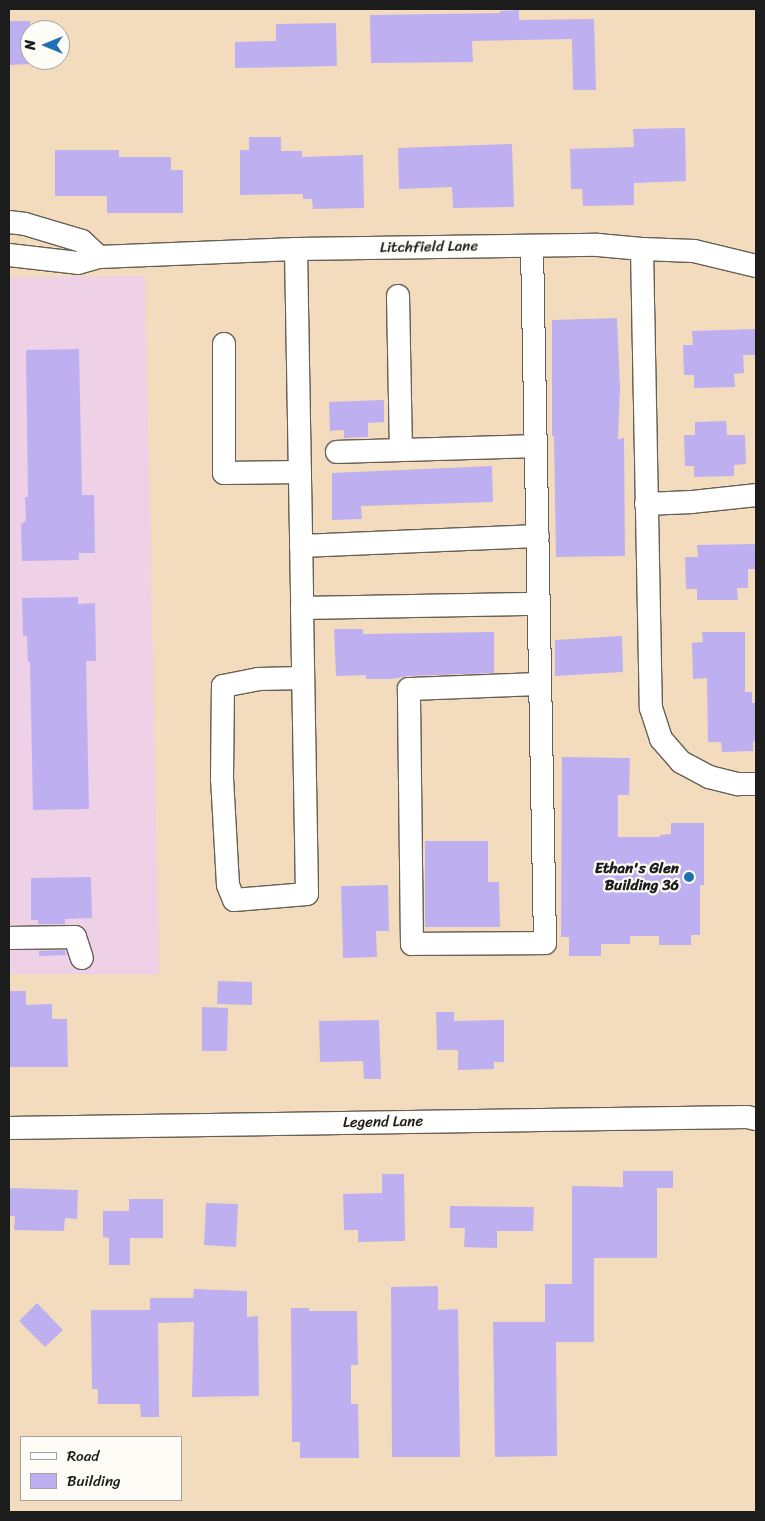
<!DOCTYPE html>
<html>
<head>
<meta charset="utf-8">
<style>
	body { margin:0 }
	#map { position:relative; width:765px; height:1521px; overflow:hidden; background:#f3dcbe; font-family:Sriracha,sans-serif }
	div>[style] { position:absolute }
	[style*='--x'] { left:calc(var(--x)*1px); top:calc(var(--y)*1px); width:calc(var(--w)*1px); rotate:calc(var(--a)*1deg) }
	.built>* { inset:0; background:#eed0e7 }
	.building>* { inset:0; background:#beaff0 }
	.roads { filter:drop-shadow(1px 0 #675f55) drop-shadow(-1px 0 #675f55) drop-shadow(0 1px #675f55) drop-shadow(0 -1px #675f55) }
	.minor>* { height:22px; margin:-11px; padding:0 11px; transform-origin:11px; border-radius:11px; background:#fff }
	.dots>* { width:14px; height:14px; translate:-50% -50%; box-sizing:border-box; border:2px solid #fdfcf7; border-radius:50% }
	span { translate:-50% -50%; white-space:nowrap; text-align:center; line-height:1.15; -webkit-text-stroke:4.5px #fdfcf7; paint-order:stroke }
	.street-label { font-size:15px; color:#1c1c1c }
	.poi-label { font-size:15px; color:#1c1c1c; font-weight:700 }
	.right { translate:-100% -50%; text-align:right }
	.frame { position:absolute; inset:0; border:10px solid #1c1c1c; pointer-events:none }
	.legend { position:absolute; left:20px; top:1436px; width:162px; height:65px; box-sizing:border-box; background:#fdfcf7; border:1px solid #a3a29f; margin:0; padding:6px 9px; list-style:none; font-size:15px; color:#1c1c1c }
	.legend li { display:flex; align-items:center; gap:10px; height:25px }
	.legend b { width:25px; border:1px solid #a3a29f }
	.north { position:absolute; left:20px; top:20px; width:50px; height:50px; box-sizing:border-box; background:#fdfcf7; border:1px solid #a3a29f; border-radius:50%; rotate:270deg; font-size:14px; font-weight:700; line-height:20px; text-align:center; color:#1c1c1c }
	.north::after { content:''; display:block; margin:auto; width:18px; height:22px; background:#1f6fb2; clip-path:polygon(50% 0,100% 100%,50% 72%,0 100%) }
</style>
</head>
<body>
<div id="map">
	<div class="built">
		<i style="clip-path:polygon(145px 276px,159px 974px,9px 974px,9px 277px)"></i>
	</div>
	<div class="building">
		<i style="clip-path:polygon(519px 10px,519px 20px,594px 19px,596px 90px,573px 90px,572px 39px,472px 41px,473px 62px,371px 63px,370px 15px,500px 13px,500px 11px)"></i>
		<i style="clip-path:polygon(9px 21px,30px 21px,30px 64px,9px 65px)"></i>
		<i style="clip-path:polygon(336px 23px,337px 66px,235px 68px,235px 42px,276px 41px,276px 24px)"></i>
		<i style="clip-path:polygon(685px 128px,686px 181px,634px 183px,634px 205px,583px 206px,582px 189px,571px 189px,570px 149px,634px 147px,633px 129px)"></i>
		<i style="clip-path:polygon(249px 137px,281px 137px,281px 151px,302px 151px,302px 157px,363px 155px,364px 208px,313px 209px,312px 199px,303px 199px,303px 194px,240px 195px,240px 150px,249px 150px)"></i>
		<i style="clip-path:polygon(512px 144px,514px 207px,453px 208px,452px 187px,399px 189px,398px 148px)"></i>
		<i style="clip-path:polygon(55px 150px,119px 150px,119px 157px,171px 157px,171px 170px,183px 170px,183px 213px,107px 213px,107px 196px,55px 196px)"></i>
		<i style="clip-path:polygon(617px 318px,620px 388px,618px 439px,624px 438px,625px 556px,556px 557px,554px 436px,552px 436px,552px 320px)"></i>
		<i style="clip-path:polygon(756px 329px,756px 355px,743px 355px,744px 373px,734px 374px,735px 387px,694px 388px,694px 375px,684px 375px,683px 345px,693px 345px,692px 331px)"></i>
		<i style="clip-path:polygon(79px 349px,82px 495px,94px 495px,95px 553px,79px 553px,79px 560px,22px 561px,21px 524px,26px 521px,25px 497px,28px 497px,26px 350px)"></i>
		<i style="clip-path:polygon(384px 400px,384px 422px,368px 423px,368px 437px,344px 438px,344px 430px,330px 431px,329px 402px)"></i>
		<i style="clip-path:polygon(726px 421px,727px 435px,745px 435px,746px 464px,734px 465px,734px 476px,694px 477px,694px 466px,685px 466px,684px 435px,695px 435px,695px 422px)"></i>
		<i style="clip-path:polygon(492px 466px,493px 502px,361px 506px,362px 519px,332px 520px,332px 473px)"></i>
		<i style="clip-path:polygon(756px 544px,756px 569px,748px 569px,748px 588px,737px 588px,738px 600px,697px 600px,697px 589px,686px 589px,685px 557px,698px 557px,697px 545px)"></i>
		<i style="clip-path:polygon(78px 597px,78px 604px,95px 603px,96px 661px,86px 661px,89px 809px,33px 810px,30px 662px,28px 662px,27px 636px,23px 636px,22px 598px)"></i>
		<i style="clip-path:polygon(334px 629px,363px 629px,363px 634px,494px 632px,494px 673px,408px 676px,392px 679px,366px 679px,366px 675px,336px 676px)"></i>
		<i style="clip-path:polygon(702px 632px,745px 632px,745px 692px,752px 692px,752px 703px,756px 703px,756px 741px,753px 741px,753px 751px,722px 752px,721px 742px,708px 742px,707px 678px,693px 679px,692px 643px,703px 642px)"></i>
		<i style="clip-path:polygon(622px 636px,623px 672px,555px 676px,555px 640px)"></i>
		<i style="clip-path:polygon(562px 757px,630px 758px,629px 795px,618px 795px,618px 837px,660px 837px,660px 835px,671px 834px,671px 823px,704px 823px,704px 885px,700px 885px,700px 935px,691px 935px,691px 945px,659px 945px,659px 936px,630px 936px,630px 944px,601px 944px,601px 956px,569px 956px,569px 937px,561px 937px)"></i>
		<i style="clip-path:polygon(425px 841px,488px 841px,488px 882px,499px 882px,500px 927px,425px 927px)"></i>
		<i style="clip-path:polygon(91px 877px,92px 918px,65px 919px,65px 924px,38px 924px,38px 920px,31px 920px,31px 878px)"></i>
		<i style="clip-path:polygon(388px 885px,389px 931px,376px 931px,377px 957px,343px 958px,341px 886px)"></i>
		<i style="clip-path:polygon(65px 950px,66px 955px,39px 956px,39px 951px)"></i>
		<i style="clip-path:polygon(218px 981px,252px 982px,252px 1005px,217px 1004px)"></i>
		<i style="clip-path:polygon(9px 991px,26px 991px,26px 1005px,52px 1004px,52px 1019px,67px 1019px,68px 1067px,9px 1067px)"></i>
		<i style="clip-path:polygon(202px 1007px,228px 1008px,227px 1051px,202px 1051px)"></i>
		<i style="clip-path:polygon(436px 1012px,454px 1012px,454px 1021px,504px 1020px,504px 1062px,494px 1062px,494px 1069px,458px 1070px,458px 1050px,437px 1050px)"></i>
		<i style="clip-path:polygon(379px 1020px,381px 1079px,364px 1079px,363px 1061px,320px 1062px,319px 1021px)"></i>
		<i style="clip-path:polygon(623px 1171px,673px 1171px,673px 1188px,657px 1188px,657px 1258px,594px 1258px,594px 1342px,556px 1342px,557px 1456px,495px 1457px,493px 1322px,545px 1322px,545px 1284px,572px 1284px,572px 1186px,623px 1187px)"></i>
		<i style="clip-path:polygon(382px 1174px,404px 1174px,405px 1241px,358px 1242px,358px 1230px,344px 1230px,343px 1194px,382px 1193px)"></i>
		<i style="clip-path:polygon(9px 1188px,78px 1190px,77px 1219px,65px 1218px,64px 1231px,14px 1230px,15px 1216px,9px 1216px)"></i>
		<i style="clip-path:polygon(129px 1199px,163px 1199px,163px 1238px,130px 1238px,130px 1265px,109px 1265px,109px 1238px,103px 1237px,103px 1211px,129px 1211px)"></i>
		<i style="clip-path:polygon(206px 1203px,238px 1204px,236px 1247px,204px 1245px)"></i>
		<i style="clip-path:polygon(450px 1206px,534px 1207px,533px 1231px,497px 1231px,497px 1248px,464px 1247px,465px 1228px,450px 1228px)"></i>
		<i style="clip-path:polygon(438px 1286px,438px 1310px,458px 1309px,460px 1457px,392px 1457px,391px 1287px)"></i>
		<i style="clip-path:polygon(194px 1289px,247px 1291px,247px 1317px,258px 1316px,259px 1396px,192px 1397px,194px 1322px,158px 1323px,159px 1417px,141px 1417px,140px 1404px,98px 1404px,98px 1389px,92px 1389px,91px 1310px,150px 1310px,150px 1298px,193px 1298px)"></i>
		<i style="clip-path:polygon(37px 1303px,63px 1330px,45px 1347px,19px 1321px)"></i>
		<i style="clip-path:polygon(291px 1308px,309px 1308px,309px 1311px,357px 1311px,358px 1365px,351px 1365px,351px 1404px,358px 1404px,359px 1458px,300px 1458px,300px 1442px,292px 1442px)"></i>
	</div>
	<div class="roads">
		<div class="minor">
			<i style="--x:9;--y:222;--w:16;--a:7"></i>
			<i style="--x:25;--y:224;--w:59;--a:16.6"></i>
			<i style="--x:82;--y:241;--w:23;--a:43"></i>
			<i style="--x:532;--y:246;--w:697;--a:88.93"></i>
			<i style="--x:545;--y:943;--w:133;--a:179.6"></i>
			<i style="--x:412;--y:944;--w:255;--a:-90.7"></i>
			<i style="--x:409;--y:689;--w:131;--a:-2.2"></i>
			<i style="--x:296;--y:249;--w:359;--a:89"></i>
			<i style="--x:302;--y:608;--w:286;--a:89"></i>
			<i style="--x:307;--y:894;--w:73;--a:175.3"></i>
			<i style="--x:234;--y:900;--w:16;--a:-112"></i>
			<i style="--x:228;--y:885;--w:106;--a:-93.2"></i>
			<i style="--x:222;--y:779;--w:93;--a:-89.4"></i>
			<i style="--x:223;--y:686;--w:36;--a:-11"></i>
			<i style="--x:258;--y:679;--w:45;--a:-1.3"></i>
			<i style="--x:642;--y:249;--w:459;--a:88.9"></i>
			<i style="--x:651;--y:708;--w:33;--a:72"></i>
			<i style="--x:661;--y:739;--w:30;--a:49"></i>
			<i style="--x:681;--y:762;--w:32;--a:28"></i>
			<i style="--x:709;--y:777;--w:30;--a:14"></i>
			<i style="--x:738;--y:784;--w:18;--a:0"></i>
			<i style="--x:9;--y:255;--w:69;--a:6.6"></i>
			<i style="--x:78;--y:263;--w:22;--a:-16"></i>
			<i style="--x:99;--y:257;--w:197;--a:-2.3"></i>
			<i style="--x:296;--y:249;--w:302;--a:-0.8"></i>
			<i style="--x:598;--y:245;--w:44;--a:5.2"></i>
			<i style="--x:642;--y:249;--w:52;--a:2.2"></i>
			<i style="--x:694;--y:251;--w:64;--a:13.6"></i>
			<i style="--x:398;--y:296;--w:154;--a:88.9"></i>
			<i style="--x:224;--y:344;--w:129;--a:90"></i>
			<i style="--x:224;--y:473;--w:76;--a:-0.8"></i>
			<i style="--x:337;--y:452;--w:199;--a:-1.7"></i>
			<i style="--x:646;--y:504;--w:46;--a:-2.5"></i>
			<i style="--x:692;--y:502;--w:64;--a:-6.2"></i>
			<i style="--x:301;--y:546;--w:237;--a:-2.4"></i>
			<i style="--x:302;--y:608;--w:237;--a:-1"></i>
			<i style="--x:9;--y:938;--w:66;--a:-0.9"></i>
			<i style="--x:75;--y:937;--w:22;--a:72"></i>
			<i style="--x:9;--y:1128;--w:738;--a:-0.85"></i>
			<i style="--x:747;--y:1117;--w:9;--a:13"></i>
		</div>
	</div>
	<div class="dots">
		<i style="left:689px;top:877px;background:#1f6fb2"></i>
	</div>
	<div class="street-label">
		<span style="left:429px;top:247px;rotate:-1deg">Litchfield Lane</span>
		<span style="left:383px;top:1122px;rotate:-1deg">Legend Lane</span>
	</div>
	<div class="poi-label">
		<span class="right" style="left:679px;top:877px">Ethan's Glen<br>Building 36</span>
	</div>
	<div class="frame"></div>
	<ul class="legend">
	<li><b style="height:6px;background:#fff"></b>Road</li>
	<li><b style="height:14px;background:#beaff0"></b>Building</li>
	</ul>
	<div class="north">N</div>
</div>
</body>
</html>
